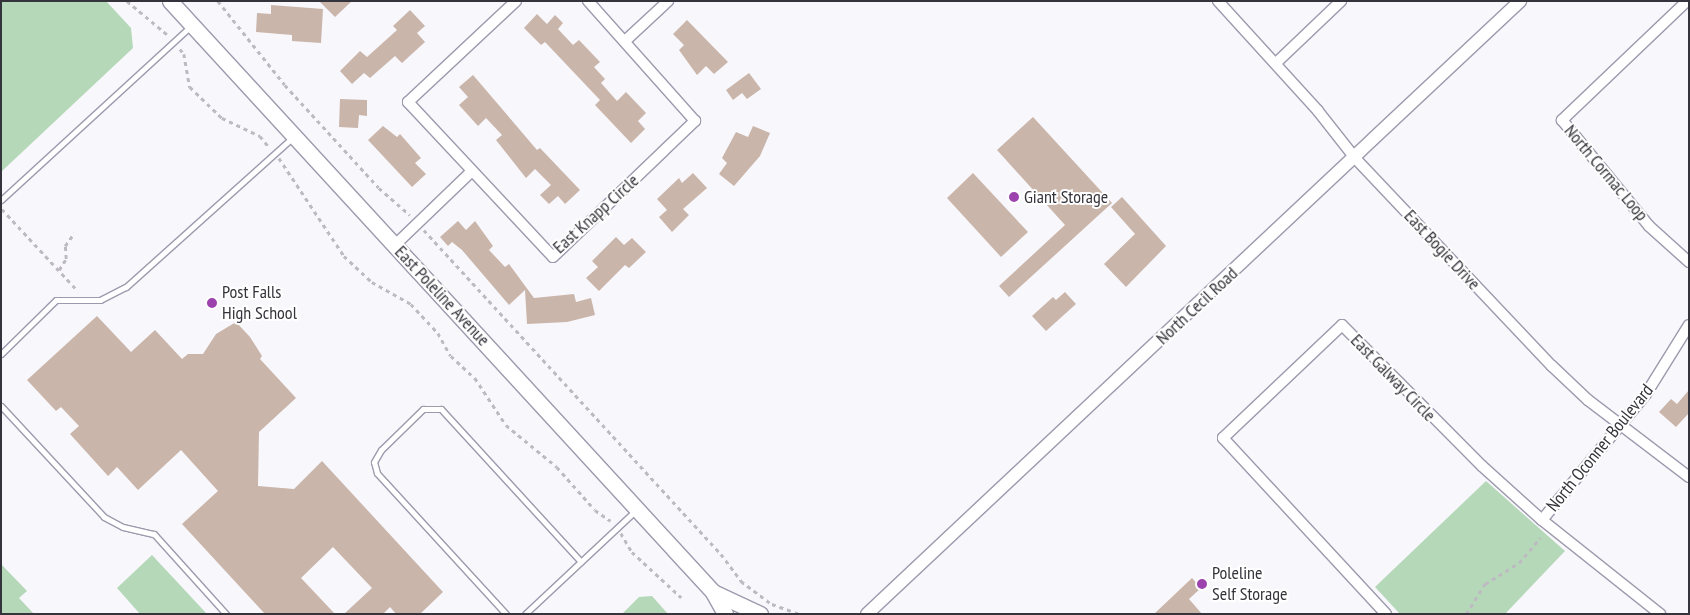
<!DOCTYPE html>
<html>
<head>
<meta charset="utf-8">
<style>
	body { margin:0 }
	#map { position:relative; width:1690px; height:615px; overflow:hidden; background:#f8f7fc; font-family:"PT Sans Narrow",sans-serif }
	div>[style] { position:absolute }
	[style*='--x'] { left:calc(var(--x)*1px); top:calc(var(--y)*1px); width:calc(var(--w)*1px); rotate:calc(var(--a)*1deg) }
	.green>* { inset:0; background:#b5d8b9 }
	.building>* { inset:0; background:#cab5aa }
	.path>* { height:2.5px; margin-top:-1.25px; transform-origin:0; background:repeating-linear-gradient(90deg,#bdbbc1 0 4px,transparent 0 8px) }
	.roads { filter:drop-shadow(1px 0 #9e9aad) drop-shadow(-1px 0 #9e9aad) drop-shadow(0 1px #9e9aad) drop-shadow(0 -1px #9e9aad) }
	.service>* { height:5px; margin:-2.5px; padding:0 2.5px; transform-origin:2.5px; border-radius:2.5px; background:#fff }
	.minor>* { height:10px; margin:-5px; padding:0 5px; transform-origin:5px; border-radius:5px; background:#fff }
	.tertiary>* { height:12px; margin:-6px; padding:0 6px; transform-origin:6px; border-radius:6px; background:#fff }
	.secondary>* { height:15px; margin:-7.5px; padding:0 7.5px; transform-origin:7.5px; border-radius:7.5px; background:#fff }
	.dots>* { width:14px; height:14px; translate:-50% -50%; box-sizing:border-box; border:2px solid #fff; border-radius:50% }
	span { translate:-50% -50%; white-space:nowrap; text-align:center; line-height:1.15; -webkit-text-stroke:4px #fff; paint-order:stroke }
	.street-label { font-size:18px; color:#35333b }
	.poi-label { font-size:18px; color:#35333b }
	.left { translate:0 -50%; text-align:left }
	.frame { position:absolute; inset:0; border:2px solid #35333b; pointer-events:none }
</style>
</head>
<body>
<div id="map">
	<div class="green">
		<i style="clip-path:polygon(1px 1px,106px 1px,131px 28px,133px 48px,1px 172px)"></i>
		<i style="clip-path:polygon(1486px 481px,1565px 551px,1505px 614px,1400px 614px,1375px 587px)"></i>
		<i style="clip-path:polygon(152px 555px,207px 614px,140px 614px,117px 588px)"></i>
		<i style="clip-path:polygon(1px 564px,27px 591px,19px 598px,34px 614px,1px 614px)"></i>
		<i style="clip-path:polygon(652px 596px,668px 614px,622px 614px,639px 597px)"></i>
	</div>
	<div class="building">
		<i style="clip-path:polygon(319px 1px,352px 1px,335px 17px)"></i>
		<i style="clip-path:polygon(271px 5px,323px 9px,321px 43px,292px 41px,292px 35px,256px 32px,257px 13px,271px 14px)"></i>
		<i style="clip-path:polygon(410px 10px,425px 26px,417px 33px,425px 42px,402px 63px,395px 56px,370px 78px,364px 73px,352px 84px,340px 71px,360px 51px,367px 57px,397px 30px,393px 26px)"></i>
		<i style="clip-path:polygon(537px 14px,547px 24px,555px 15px,563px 23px,558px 29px,573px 45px,579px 40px,600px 62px,594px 67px,605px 79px,601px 83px,617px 101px,626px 92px,646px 113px,638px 121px,645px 129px,631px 143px,595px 105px,600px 100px,545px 42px,541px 45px,524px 28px)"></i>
		<i style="clip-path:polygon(687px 20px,728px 62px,714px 74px,706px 66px,697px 75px,679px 50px,684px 45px,673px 34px)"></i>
		<i style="clip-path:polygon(749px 73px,761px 89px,747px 99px,742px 93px,733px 100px,726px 90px)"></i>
		<i style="clip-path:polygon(473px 75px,537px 150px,540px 148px,580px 190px,565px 204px,558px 196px,549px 204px,540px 195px,551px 185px,535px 169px,526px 178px,496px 140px,502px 135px,486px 118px,478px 126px,459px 105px,468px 97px,459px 87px)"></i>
		<i style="clip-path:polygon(340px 99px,367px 100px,367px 116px,359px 115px,358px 128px,339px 127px)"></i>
		<i style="clip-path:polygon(1033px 117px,1112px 203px,1009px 297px,999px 286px,1065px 225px,997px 150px)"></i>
		<i style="clip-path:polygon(383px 126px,397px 137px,400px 134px,421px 158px,415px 163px,426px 174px,412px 187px,368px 140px)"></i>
		<i style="clip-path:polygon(753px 126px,770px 133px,760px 156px,734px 186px,719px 174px,727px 163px,722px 158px,736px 132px,748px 137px)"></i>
		<i style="clip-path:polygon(693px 173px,707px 188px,683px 209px,689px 215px,672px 232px,659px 217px,667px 210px,657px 199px,679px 178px,682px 183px)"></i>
		<i style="clip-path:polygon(973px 173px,1028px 232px,1001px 257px,947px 198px)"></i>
		<i style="clip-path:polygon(1122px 197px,1166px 246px,1126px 287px,1104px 264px,1135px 234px,1111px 207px)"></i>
		<i style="clip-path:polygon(458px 221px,466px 230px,475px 221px,493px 246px,489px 250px,505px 267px,509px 264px,534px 298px,574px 294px,576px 302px,591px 298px,595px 315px,567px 322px,527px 324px,525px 290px,509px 305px,462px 250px,452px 242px,448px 246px,440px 237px)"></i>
		<i style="clip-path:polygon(616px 237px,624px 245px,632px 238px,646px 252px,629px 268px,625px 265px,599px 291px,586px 278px,598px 267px,592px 261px)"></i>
		<i style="clip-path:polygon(1065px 292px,1076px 304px,1046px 331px,1032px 316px,1053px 297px,1056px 300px)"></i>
		<i style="clip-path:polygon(97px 316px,131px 352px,155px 330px,182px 359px,188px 354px,203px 354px,216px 334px,236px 322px,250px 337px,262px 356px,260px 359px,296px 398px,259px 432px,258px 486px,294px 489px,322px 461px,443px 592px,420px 614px,396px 614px,390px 607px,383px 614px,344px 614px,372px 588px,333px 547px,301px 578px,335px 614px,265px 614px,182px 524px,218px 491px,181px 450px,138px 490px,117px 467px,108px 476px,70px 434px,79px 426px,61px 407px,56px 411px,27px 380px)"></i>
		<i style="clip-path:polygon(1689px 390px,1689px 413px,1676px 427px,1659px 412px,1671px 399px,1677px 404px)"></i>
		<i style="clip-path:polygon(1192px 578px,1201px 588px,1189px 599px,1202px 614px,1154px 614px)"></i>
	</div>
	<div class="path">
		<i style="--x:127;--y:1;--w:53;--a:39.7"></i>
		<i style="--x:218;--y:1;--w:107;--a:51.4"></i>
		<i style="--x:285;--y:85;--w:139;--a:47.6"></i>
		<i style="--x:379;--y:188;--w:41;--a:41.1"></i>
		<i style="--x:180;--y:49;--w:6;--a:51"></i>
		<i style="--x:184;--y:54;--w:34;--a:80"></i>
		<i style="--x:190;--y:87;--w:45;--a:44.1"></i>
		<i style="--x:222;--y:118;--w:42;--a:25.3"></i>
		<i style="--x:260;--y:136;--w:14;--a:51"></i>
		<i style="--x:279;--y:158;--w:118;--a:56.4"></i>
		<i style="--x:344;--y:256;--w:38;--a:43"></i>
		<i style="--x:372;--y:282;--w:45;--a:29.4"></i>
		<i style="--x:411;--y:304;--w:40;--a:47"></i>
		<i style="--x:438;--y:333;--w:26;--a:61"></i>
		<i style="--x:451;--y:356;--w:33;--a:43"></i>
		<i style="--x:475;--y:378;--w:56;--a:56.6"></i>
		<i style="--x:506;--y:425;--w:66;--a:39.5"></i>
		<i style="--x:557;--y:467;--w:57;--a:48.5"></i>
		<i style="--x:595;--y:510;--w:19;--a:35"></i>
		<i style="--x:2;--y:209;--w:112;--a:47.2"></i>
		<i style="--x:424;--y:230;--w:440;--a:47.5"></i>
		<i style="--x:721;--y:554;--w:34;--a:53"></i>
		<i style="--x:741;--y:581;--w:39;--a:37"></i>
		<i style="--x:772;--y:604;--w:29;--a:20"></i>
		<i style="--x:59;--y:270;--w:13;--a:-58"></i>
		<i style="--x:66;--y:259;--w:13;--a:-94"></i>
		<i style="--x:65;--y:246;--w:16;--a:-55"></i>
		<i style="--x:621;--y:533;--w:22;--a:60"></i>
		<i style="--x:632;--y:552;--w:67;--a:42.6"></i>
		<i style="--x:1466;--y:614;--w:36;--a:-58"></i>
		<i style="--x:1485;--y:584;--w:40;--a:-32"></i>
		<i style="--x:1519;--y:563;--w:33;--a:-50"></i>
	</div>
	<div class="roads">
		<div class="service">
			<i style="--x:1;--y:200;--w:258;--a:-42.5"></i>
			<i style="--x:1;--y:354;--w:77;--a:-44.5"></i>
			<i style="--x:56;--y:300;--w:44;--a:0"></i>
			<i style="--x:100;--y:300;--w:29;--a:-27"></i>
			<i style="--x:126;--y:287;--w:223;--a:-41.9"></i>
			<i style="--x:1;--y:406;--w:151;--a:47.1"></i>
			<i style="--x:104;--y:517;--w:21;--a:28"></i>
			<i style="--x:123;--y:527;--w:32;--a:13"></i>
			<i style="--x:154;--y:534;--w:108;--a:48"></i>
			<i style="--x:506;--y:614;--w:191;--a:-132.5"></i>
			<i style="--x:377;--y:473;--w:11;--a:-105"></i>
			<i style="--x:374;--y:462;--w:14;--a:-60"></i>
			<i style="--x:381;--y:450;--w:59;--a:-44.3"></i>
			<i style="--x:423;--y:409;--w:18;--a:0"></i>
			<i style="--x:441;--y:409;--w:207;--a:47.5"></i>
			<i style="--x:525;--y:614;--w:152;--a:-43.1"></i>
		</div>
		<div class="minor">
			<i style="--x:516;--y:1;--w:148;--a:136.9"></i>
			<i style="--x:408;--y:102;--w:212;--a:46.9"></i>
			<i style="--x:553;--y:257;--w:197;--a:-43.8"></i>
			<i style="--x:695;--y:121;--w:161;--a:-131.7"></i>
			<i style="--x:1218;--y:1;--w:149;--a:47.7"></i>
			<i style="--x:1318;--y:111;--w:60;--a:51.8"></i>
			<i style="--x:1355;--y:158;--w:286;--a:46.6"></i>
			<i style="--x:1552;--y:366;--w:50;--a:43.4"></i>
			<i style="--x:1588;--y:400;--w:127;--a:37.3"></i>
			<i style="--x:1687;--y:1;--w:173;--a:136.4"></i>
			<i style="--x:1562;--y:120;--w:137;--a:50.6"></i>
			<i style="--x:1649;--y:226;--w:54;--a:42"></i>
			<i style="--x:625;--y:41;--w:59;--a:-42.9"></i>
			<i style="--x:1276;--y:63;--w:90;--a:-43.6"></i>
			<i style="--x:395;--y:245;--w:107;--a:-43.9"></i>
			<i style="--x:1542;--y:520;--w:163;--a:-50.5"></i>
			<i style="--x:1646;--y:394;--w:81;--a:-58.1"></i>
			<i style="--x:1386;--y:614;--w:240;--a:-132.8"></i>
			<i style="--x:1223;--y:438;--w:164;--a:-43.5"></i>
			<i style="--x:1342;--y:325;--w:199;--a:45.2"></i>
			<i style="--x:1482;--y:466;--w:81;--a:42"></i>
			<i style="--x:1542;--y:520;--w:151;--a:38.5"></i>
		</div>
		<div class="tertiary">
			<i style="--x:867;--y:614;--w:896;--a:-43.19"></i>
		</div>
		<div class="secondary">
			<i style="--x:170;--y:1;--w:803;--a:47.42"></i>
			<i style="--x:713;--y:592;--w:25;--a:61"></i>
			<i style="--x:713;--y:592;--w:52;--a:25.1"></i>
		</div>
	</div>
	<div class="dots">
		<i style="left:1014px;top:197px;background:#9d43ae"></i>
		<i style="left:212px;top:303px;background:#9d43ae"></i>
		<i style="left:1202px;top:584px;background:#9d43ae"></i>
	</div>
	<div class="street-label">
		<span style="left:1606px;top:173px;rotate:50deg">North Cormac Loop</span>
		<span style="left:596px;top:214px;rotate:-42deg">East Knapp Circle</span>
		<span style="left:1442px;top:250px;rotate:47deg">East Bogie Drive</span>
		<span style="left:442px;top:296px;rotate:47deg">East Poleline Avenue</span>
		<span style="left:1197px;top:306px;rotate:-43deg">North Cecil Road</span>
		<span style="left:1393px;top:378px;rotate:46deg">East Galway Circle</span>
		<span style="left:1600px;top:448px;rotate:-51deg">North Oconner Boulevard</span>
	</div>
	<div class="poi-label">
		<span class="left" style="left:1024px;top:197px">Giant Storage</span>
		<span class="left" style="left:222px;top:303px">Post Falls<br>High School</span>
		<span class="left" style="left:1212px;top:584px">Poleline<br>Self Storage</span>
	</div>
	<div class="frame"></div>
</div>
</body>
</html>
